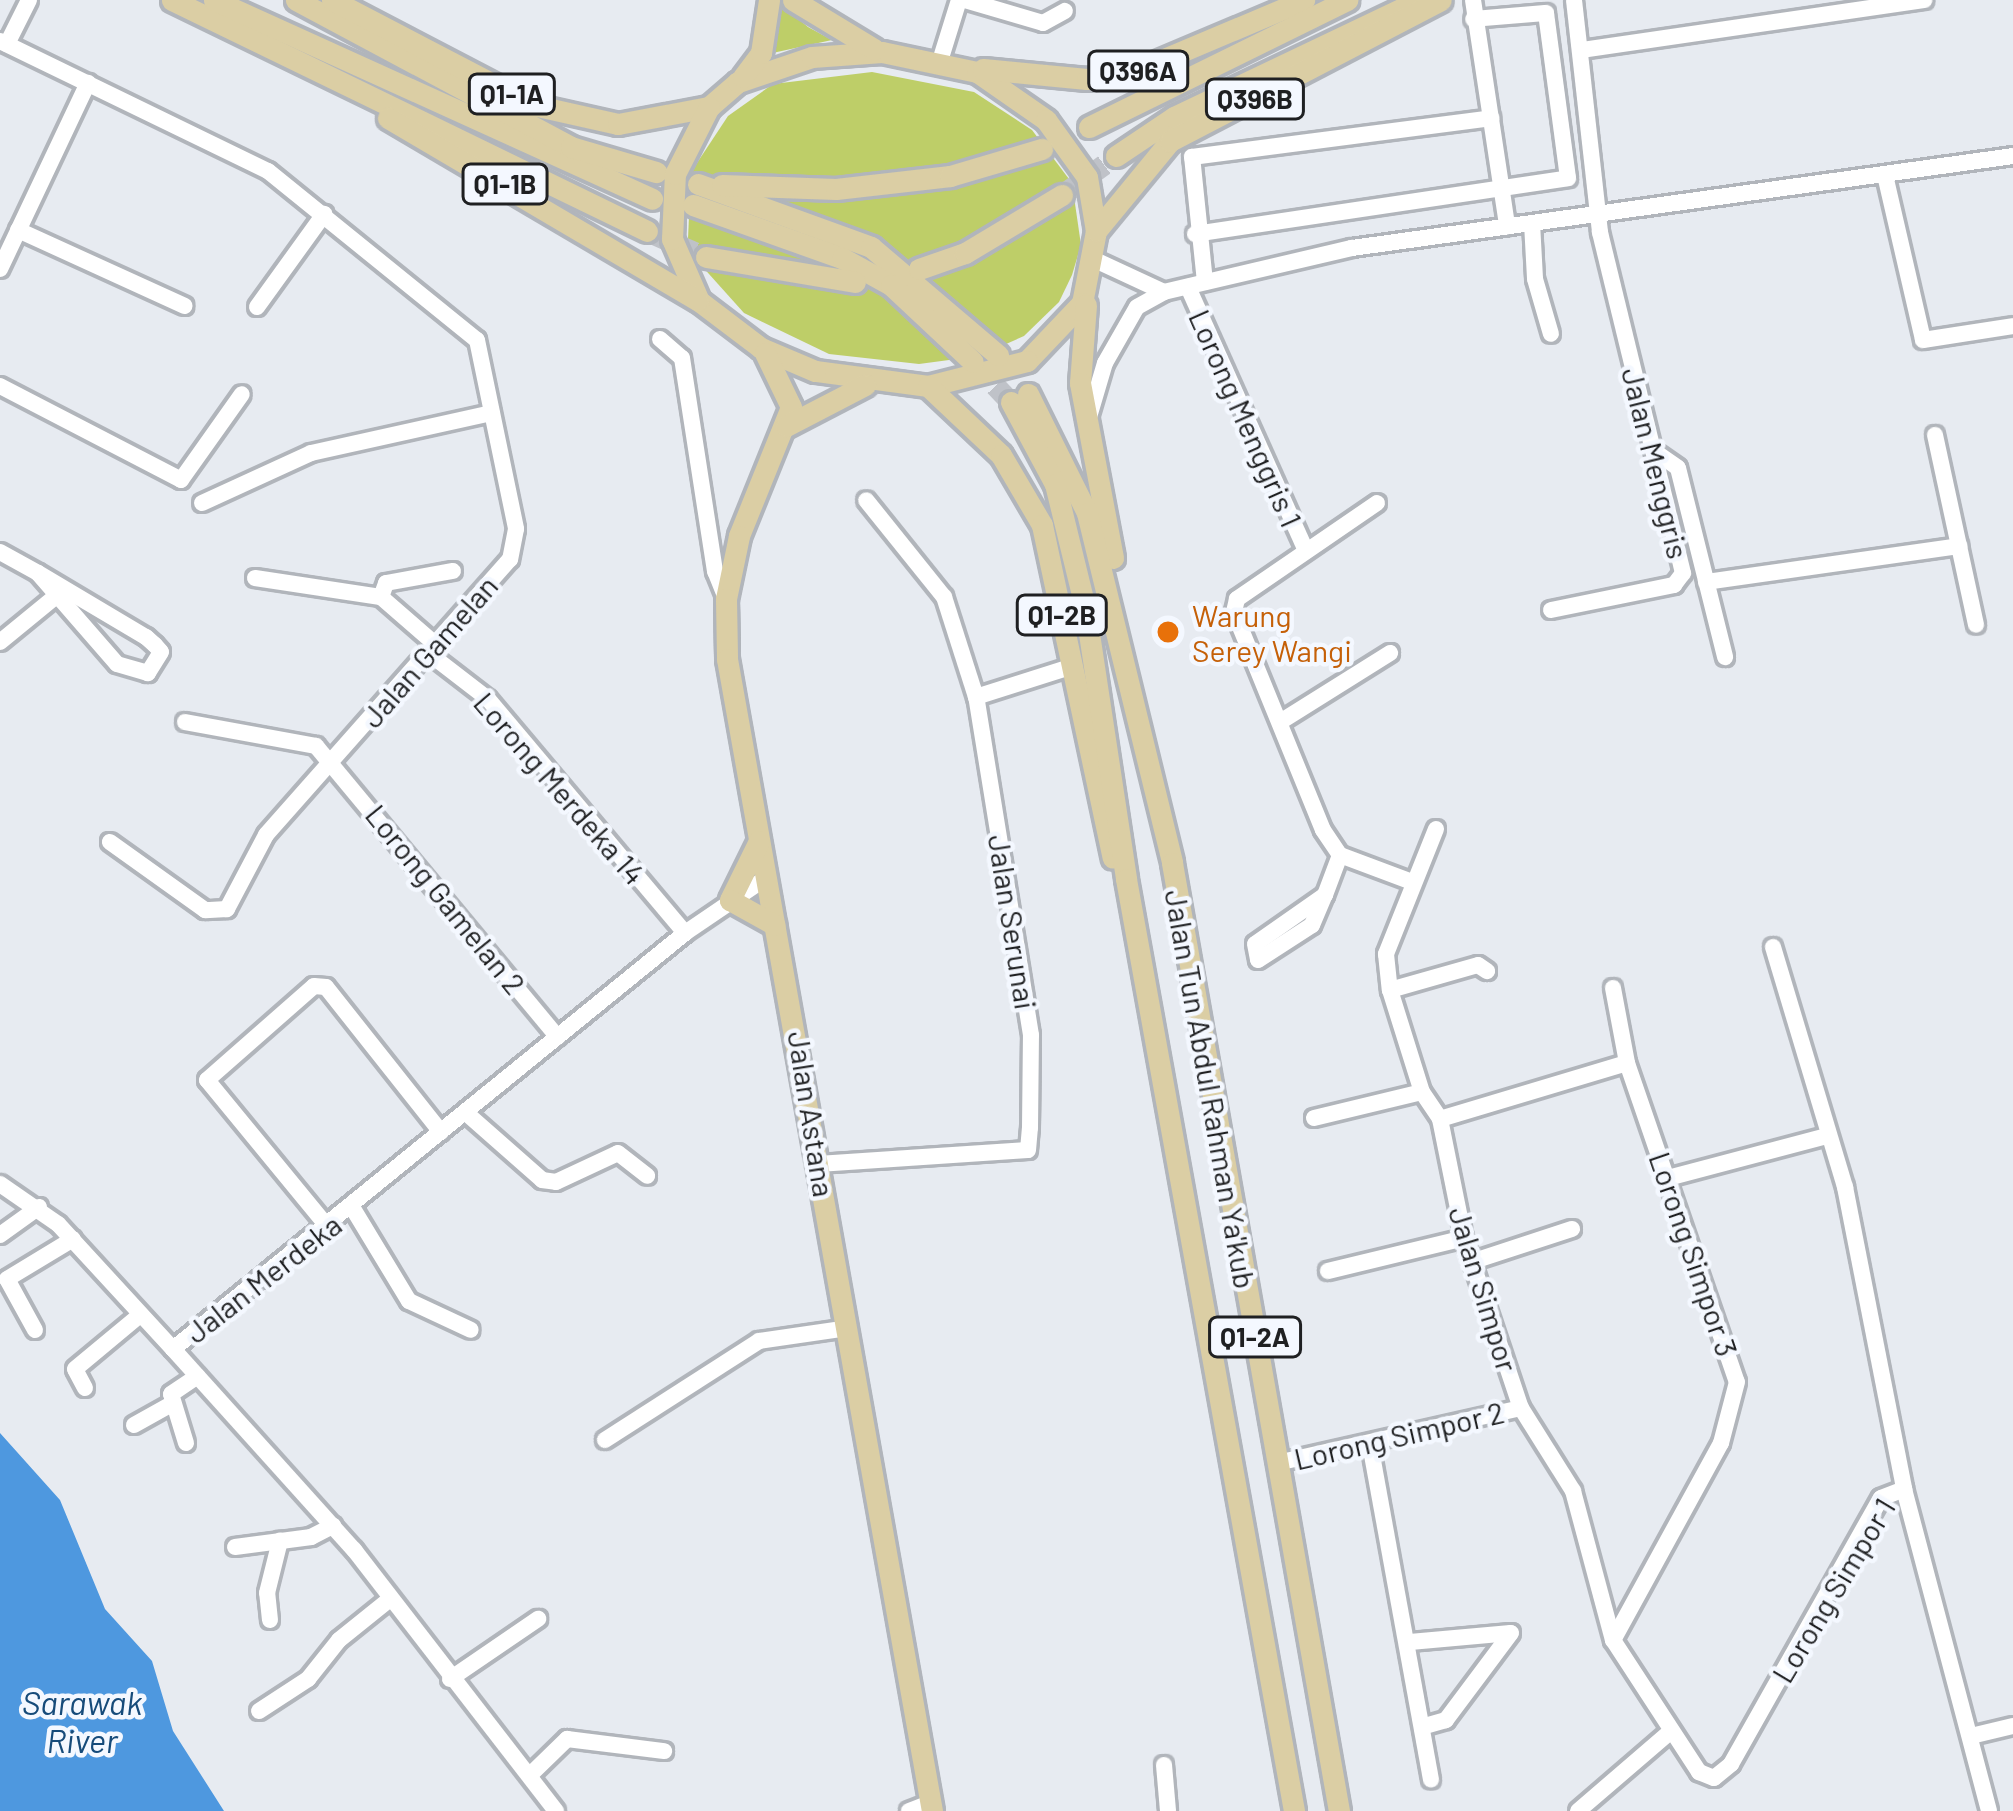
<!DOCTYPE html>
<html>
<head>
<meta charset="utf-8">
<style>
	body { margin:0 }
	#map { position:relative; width:2013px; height:1811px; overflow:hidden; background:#e7ebf1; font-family:Barlow,sans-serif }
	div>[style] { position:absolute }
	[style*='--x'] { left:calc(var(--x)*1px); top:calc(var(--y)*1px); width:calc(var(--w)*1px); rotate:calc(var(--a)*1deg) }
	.green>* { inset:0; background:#bece68 }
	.water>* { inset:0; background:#4e98df }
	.major-tunnel>* { height:21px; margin-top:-10.5px; transform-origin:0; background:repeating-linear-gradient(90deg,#bfc2c8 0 21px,transparent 0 31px) }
	.roads { filter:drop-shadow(3px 0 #b1b5bb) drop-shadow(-3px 0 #b1b5bb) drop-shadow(0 3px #b1b5bb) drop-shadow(0 -3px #b1b5bb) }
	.minor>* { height:16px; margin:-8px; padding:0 8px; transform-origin:8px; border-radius:8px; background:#fff }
	.major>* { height:21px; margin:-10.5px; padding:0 10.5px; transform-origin:10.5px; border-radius:10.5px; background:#dbcea4 }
	.dots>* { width:33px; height:33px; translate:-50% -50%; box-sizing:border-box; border:6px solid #f4f8ff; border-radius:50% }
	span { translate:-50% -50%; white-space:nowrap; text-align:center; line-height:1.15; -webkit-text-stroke:9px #f4f8ff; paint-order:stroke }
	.shield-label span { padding:3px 9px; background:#f4f8ff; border:3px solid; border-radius:9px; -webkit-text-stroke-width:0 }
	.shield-label { font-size:27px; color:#1f2022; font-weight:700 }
	.street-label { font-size:30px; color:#1f2022 }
	.food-label { font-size:30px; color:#c56008 }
	.left { translate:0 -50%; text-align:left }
	.water-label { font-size:33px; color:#164b7a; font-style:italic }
</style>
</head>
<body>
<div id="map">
	<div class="green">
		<i style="clip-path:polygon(779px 3px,808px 27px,832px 40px,768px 54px)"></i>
		<i style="clip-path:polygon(872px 72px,974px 92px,1032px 130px,1072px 183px,1081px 245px,1072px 275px,1059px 302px,1024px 336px,979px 356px,919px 364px,829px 354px,744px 313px,700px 264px,688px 239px,691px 172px,728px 116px,773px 84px)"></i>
	</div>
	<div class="water">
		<i style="clip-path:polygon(0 1433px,60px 1500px,105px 1609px,152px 1661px,173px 1731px,224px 1811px,0 1811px)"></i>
	</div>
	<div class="major-tunnel">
		<i style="--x:1062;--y:195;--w:67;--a:-35.8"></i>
		<i style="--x:647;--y:231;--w:64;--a:23.8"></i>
		<i style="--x:974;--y:363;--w:54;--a:46.5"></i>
	</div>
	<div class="roads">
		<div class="minor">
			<i style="--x:965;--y:0;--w:81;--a:16.4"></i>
			<i style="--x:1043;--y:23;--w:25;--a:-29"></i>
			<i style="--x:1473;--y:0;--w:229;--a:81.4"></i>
			<i style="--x:0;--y:41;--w:298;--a:25.9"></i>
			<i style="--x:268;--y:171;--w:269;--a:39"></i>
			<i style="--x:477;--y:340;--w:193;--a:78.3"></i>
			<i style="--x:516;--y:529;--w:31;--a:101"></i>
			<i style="--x:510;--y:559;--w:368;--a:131.5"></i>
			<i style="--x:266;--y:835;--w:84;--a:117.8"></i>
			<i style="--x:227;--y:909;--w:22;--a:177"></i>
			<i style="--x:205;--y:910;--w:117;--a:-144.4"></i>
			<i style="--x:7;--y:44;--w:49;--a:-63.4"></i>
			<i style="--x:1582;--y:50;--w:346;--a:-8.3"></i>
			<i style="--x:940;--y:61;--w:64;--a:-72.7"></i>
			<i style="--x:1885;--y:175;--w:169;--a:77"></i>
			<i style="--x:1923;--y:340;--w:91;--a:-8.8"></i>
			<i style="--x:1532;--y:223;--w:56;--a:86.9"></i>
			<i style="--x:1535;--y:279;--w:57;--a:73.8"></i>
			<i style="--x:18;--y:230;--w:183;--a:24.5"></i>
			<i style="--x:1195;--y:234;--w:377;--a:-8.5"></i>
			<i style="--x:1568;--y:178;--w:166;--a:-97.6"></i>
			<i style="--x:1546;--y:13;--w:73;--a:175.3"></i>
			<i style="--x:1095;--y:260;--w:76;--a:24.9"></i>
			<i style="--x:0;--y:269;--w:206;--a:-64.7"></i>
			<i style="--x:1205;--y:282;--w:126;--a:-95.9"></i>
			<i style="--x:1192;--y:157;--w:302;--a:-7.4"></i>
			<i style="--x:1188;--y:287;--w:286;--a:65.9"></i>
			<i style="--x:257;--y:307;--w:115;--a:-54.2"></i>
			<i style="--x:660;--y:339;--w:29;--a:41"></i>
			<i style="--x:682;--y:358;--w:216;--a:81.2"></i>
			<i style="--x:715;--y:571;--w:29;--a:68"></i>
			<i style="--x:0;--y:386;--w:204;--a:27.4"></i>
			<i style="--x:181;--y:480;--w:105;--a:-54.7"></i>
			<i style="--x:1089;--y:417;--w:56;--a:-73.5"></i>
			<i style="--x:1105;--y:363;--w:64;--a:-60.3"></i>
			<i style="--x:1137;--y:307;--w:31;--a:-29"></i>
			<i style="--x:1164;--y:292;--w:193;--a:-13.2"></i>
			<i style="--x:1352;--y:248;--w:667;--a:-7.92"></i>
			<i style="--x:1935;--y:435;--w:194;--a:77.8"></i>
			<i style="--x:1654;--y:451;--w:29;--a:35"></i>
			<i style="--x:1678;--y:468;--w:195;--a:76"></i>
			<i style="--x:202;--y:503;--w:120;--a:-24.6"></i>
			<i style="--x:311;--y:453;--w:185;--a:-12.5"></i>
			<i style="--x:1377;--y:503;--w:170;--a:145.6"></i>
			<i style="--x:1237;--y:599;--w:13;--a:103"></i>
			<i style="--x:1234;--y:612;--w:235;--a:67.8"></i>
			<i style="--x:1323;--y:830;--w:30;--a:56"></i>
			<i style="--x:1340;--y:855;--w:77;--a:20.6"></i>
			<i style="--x:0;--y:552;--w:43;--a:28.9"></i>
			<i style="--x:38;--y:573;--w:126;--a:30.7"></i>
			<i style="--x:146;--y:637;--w:12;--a:42"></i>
			<i style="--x:155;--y:645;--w:9;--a:49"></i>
			<i style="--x:161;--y:652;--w:25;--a:122"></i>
			<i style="--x:148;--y:673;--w:32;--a:-164"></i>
			<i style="--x:117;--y:664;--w:121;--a:-131"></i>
			<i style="--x:255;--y:578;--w:127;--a:8.6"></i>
			<i style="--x:381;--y:597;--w:72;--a:41"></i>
			<i style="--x:1706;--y:582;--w:256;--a:-8.1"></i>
			<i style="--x:381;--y:597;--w:15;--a:-70"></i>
			<i style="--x:386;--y:583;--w:68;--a:-10.2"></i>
			<i style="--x:1551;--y:610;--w:126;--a:-11.5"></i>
			<i style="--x:1674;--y:585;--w:15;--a:-53"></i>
			<i style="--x:1683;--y:573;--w:351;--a:-103.7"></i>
			<i style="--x:1600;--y:232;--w:233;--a:-96.4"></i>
			<i style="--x:0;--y:642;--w:71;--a:-39.3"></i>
			<i style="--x:427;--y:652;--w:77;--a:37.6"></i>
			<i style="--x:488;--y:699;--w:306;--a:49.9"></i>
			<i style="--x:976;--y:697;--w:102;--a:-17.7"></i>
			<i style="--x:185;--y:722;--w:133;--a:10.4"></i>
			<i style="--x:316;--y:746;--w:378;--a:50.3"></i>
			<i style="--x:1280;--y:722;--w:130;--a:-32.1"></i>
			<i style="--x:1436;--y:829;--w:135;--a:111.8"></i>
			<i style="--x:1386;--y:954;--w:36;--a:84"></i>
			<i style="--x:1390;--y:990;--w:107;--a:72.6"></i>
			<i style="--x:1422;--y:1092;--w:32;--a:56"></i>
			<i style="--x:1440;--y:1119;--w:121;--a:78.6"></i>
			<i style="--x:1464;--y:1238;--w:179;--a:71.5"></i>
			<i style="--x:1521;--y:1408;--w:98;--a:57.9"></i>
			<i style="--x:1573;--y:1491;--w:154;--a:75"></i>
			<i style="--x:1613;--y:1640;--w:158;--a:56.9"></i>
			<i style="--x:1699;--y:1772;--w:16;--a:22"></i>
			<i style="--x:1714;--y:1778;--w:22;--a:-39"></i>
			<i style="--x:1731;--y:1764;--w:305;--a:-60.6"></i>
			<i style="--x:1881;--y:1498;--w:25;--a:-21"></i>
			<i style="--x:1325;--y:895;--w:85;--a:145"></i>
			<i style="--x:1255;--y:944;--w:16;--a:79"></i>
			<i style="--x:1258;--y:960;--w:64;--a:-32.9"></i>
			<i style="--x:1312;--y:925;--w:33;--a:-67"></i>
			<i style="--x:1325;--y:895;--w:43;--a:-69.4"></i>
			<i style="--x:1773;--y:947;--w:251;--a:73.3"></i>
			<i style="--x:1845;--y:1187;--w:308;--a:78.9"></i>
			<i style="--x:1904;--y:1489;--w:333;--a:75.2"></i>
			<i style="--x:1613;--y:988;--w:76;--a:79.4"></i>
			<i style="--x:1627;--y:1063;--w:337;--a:71"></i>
			<i style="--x:1737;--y:1382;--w:63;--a:104.7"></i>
			<i style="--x:1721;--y:1443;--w:225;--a:118.7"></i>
			<i style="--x:1390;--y:990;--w:91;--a:-15.9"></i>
			<i style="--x:1478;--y:965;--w:11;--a:34"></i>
			<i style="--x:465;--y:1112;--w:103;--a:41.4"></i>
			<i style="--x:542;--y:1180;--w:14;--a:8"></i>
			<i style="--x:556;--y:1182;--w:68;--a:-25.1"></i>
			<i style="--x:618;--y:1153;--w:37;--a:38"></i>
			<i style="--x:1314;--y:1118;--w:111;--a:-13.5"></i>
			<i style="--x:1440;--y:1119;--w:195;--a:-16.7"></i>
			<i style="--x:818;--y:1164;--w:210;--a:-3.8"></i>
			<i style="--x:1028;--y:1150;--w:22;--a:-85"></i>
			<i style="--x:1030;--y:1128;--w:93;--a:-89.4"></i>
			<i style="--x:1031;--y:1035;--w:342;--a:-99.2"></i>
			<i style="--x:976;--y:697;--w:105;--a:-107.7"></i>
			<i style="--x:944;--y:597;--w:124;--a:-128.8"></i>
			<i style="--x:1668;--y:1178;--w:164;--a:-14.8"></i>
			<i style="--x:0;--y:1184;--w:70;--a:34.6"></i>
			<i style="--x:58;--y:1224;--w:170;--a:47.4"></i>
			<i style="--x:352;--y:1207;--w:110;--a:58.8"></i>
			<i style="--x:409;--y:1301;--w:68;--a:25.1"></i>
			<i style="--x:327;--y:1226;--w:189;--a:-129.4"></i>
			<i style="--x:207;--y:1080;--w:142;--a:-41.3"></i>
			<i style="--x:314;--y:986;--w:12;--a:5"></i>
			<i style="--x:326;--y:987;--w:185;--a:51.6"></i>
			<i style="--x:0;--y:1235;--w:48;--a:-35.7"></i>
			<i style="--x:1477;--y:1260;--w:100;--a:-18.1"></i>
			<i style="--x:1328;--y:1271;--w:140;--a:-13.6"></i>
			<i style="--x:35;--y:1330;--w:58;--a:-118.8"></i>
			<i style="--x:7;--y:1279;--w:77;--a:-31.2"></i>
			<i style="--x:85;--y:1388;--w:21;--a:-118"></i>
			<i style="--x:75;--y:1369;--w:85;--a:-39.7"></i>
			<i style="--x:134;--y:1425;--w:41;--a:-29.1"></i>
			<i style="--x:605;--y:1440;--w:183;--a:-32.7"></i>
			<i style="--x:759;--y:1341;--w:90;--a:-8.3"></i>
			<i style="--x:186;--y:1443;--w:51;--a:-107"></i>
			<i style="--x:171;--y:1394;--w:32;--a:-34"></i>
			<i style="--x:1370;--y:1444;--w:341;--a:79.7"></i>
			<i style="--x:1277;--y:1463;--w:250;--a:-12.7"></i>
			<i style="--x:235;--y:1547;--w:77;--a:-7.5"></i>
			<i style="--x:311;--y:1537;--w:25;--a:-27"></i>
			<i style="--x:270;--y:1620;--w:27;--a:-96"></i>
			<i style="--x:267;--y:1593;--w:54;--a:-76"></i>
			<i style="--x:1410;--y:1642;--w:101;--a:-5.1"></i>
			<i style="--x:1511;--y:1633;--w:109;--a:126.8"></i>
			<i style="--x:1446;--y:1720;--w:22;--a:164"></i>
			<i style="--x:450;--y:1679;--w:107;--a:-34.3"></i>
			<i style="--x:259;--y:1711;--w:59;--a:-33.1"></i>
			<i style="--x:308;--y:1679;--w:50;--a:-51.5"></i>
			<i style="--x:339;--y:1640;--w:65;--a:-38.8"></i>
			<i style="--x:1971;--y:1736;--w:43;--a:-13.4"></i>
			<i style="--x:1164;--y:1765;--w:46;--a:85"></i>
			<i style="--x:530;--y:1775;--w:52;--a:-44.2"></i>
			<i style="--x:567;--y:1739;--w:98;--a:7.1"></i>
			<i style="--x:556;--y:1811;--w:330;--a:-127.7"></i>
			<i style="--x:354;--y:1550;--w:270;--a:-132"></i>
			<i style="--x:173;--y:1349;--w:660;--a:-39.09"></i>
			<i style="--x:685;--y:933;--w:98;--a:-34.2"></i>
			<i style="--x:909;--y:1811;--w:22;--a:-21"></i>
			<i style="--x:1578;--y:1811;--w:121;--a:-40.7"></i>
		</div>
		<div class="major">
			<i style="--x:172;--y:0;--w:528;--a:25.93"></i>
			<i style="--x:214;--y:0;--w:481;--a:24.4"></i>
			<i style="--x:296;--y:0;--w:312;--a:28.1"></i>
			<i style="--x:571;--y:147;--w:89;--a:16.4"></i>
			<i style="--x:332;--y:0;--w:227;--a:27.6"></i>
			<i style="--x:533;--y:105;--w:87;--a:12.6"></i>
			<i style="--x:618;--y:124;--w:93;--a:-10.6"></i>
			<i style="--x:709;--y:107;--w:38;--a:-41"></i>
			<i style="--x:738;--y:82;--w:78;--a:-18.7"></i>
			<i style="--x:812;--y:57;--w:70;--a:-4.1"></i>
			<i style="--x:882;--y:52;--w:97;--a:11.9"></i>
			<i style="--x:977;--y:72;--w:84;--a:34.8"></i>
			<i style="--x:1046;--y:120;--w:70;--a:54.3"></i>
			<i style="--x:1087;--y:177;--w:55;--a:80.5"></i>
			<i style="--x:1096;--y:231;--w:73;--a:101"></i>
			<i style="--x:1082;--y:303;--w:80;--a:133.5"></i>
			<i style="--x:1027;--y:361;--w:102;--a:165.8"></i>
			<i style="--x:928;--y:386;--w:114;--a:-172.4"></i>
			<i style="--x:815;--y:371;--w:59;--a:-156.9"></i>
			<i style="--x:761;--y:348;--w:78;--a:-142.8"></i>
			<i style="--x:699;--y:301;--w:68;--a:-113.5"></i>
			<i style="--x:672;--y:239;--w:65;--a:-87.4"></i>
			<i style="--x:675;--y:174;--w:75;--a:-63.1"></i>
			<i style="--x:793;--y:0;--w:95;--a:31.2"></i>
			<i style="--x:983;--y:69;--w:104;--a:5.5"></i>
			<i style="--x:1087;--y:79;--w:44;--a:-7.8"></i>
			<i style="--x:1131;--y:73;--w:188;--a:-22.9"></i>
			<i style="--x:743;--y:77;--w:30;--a:-53"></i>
			<i style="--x:761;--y:53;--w:54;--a:-81.4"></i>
			<i style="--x:388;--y:118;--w:359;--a:30.5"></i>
			<i style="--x:1089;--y:127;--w:288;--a:-26.2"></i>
			<i style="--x:1116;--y:156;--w:70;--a:-33.9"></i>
			<i style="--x:1174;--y:117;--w:272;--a:-25.5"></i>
			<i style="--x:698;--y:184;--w:184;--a:20"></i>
			<i style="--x:871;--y:247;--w:167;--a:40.4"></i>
			<i style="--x:722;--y:185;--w:114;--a:2"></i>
			<i style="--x:836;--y:189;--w:115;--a:-6.5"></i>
			<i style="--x:950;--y:176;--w:96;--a:-16.4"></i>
			<i style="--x:693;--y:205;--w:158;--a:19.6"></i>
			<i style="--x:842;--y:258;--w:56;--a:28.9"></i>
			<i style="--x:891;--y:285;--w:112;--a:43.2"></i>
			<i style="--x:1096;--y:231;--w:117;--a:-50.6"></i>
			<i style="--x:1170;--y:141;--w:305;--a:-27.5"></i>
			<i style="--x:706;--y:257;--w:151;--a:9.5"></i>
			<i style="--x:919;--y:269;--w:49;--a:-19.2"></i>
			<i style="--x:965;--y:253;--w:113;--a:-30.9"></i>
			<i style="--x:1086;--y:305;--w:78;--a:94.4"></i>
			<i style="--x:1080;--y:383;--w:178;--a:79.3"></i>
			<i style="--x:765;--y:353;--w:60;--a:64.3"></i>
			<i style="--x:791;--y:407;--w:139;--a:112"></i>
			<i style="--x:739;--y:536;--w:64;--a:101.7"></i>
			<i style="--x:726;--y:599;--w:60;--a:89"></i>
			<i style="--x:727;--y:659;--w:1170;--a:79.91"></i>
			<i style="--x:928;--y:386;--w:100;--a:43.4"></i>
			<i style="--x:1001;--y:455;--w:81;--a:59.6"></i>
			<i style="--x:1042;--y:525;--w:340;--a:78"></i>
			<i style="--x:1028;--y:394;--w:133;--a:63.6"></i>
			<i style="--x:1087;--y:513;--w:360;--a:76.3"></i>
			<i style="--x:1172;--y:863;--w:963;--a:80.01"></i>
			<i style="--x:1011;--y:402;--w:93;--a:61.8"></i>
			<i style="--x:1055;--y:484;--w:127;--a:76.3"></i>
			<i style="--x:1085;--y:607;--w:275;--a:81.4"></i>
			<i style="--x:1126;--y:879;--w:947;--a:79.78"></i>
			<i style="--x:786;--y:426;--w:89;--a:-27.4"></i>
			<i style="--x:759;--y:841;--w:66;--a:116.2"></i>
			<i style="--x:730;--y:900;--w:51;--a:29.1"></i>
		</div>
	</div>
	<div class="dots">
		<i style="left:1168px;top:632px;background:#e8710a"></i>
	</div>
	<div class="shield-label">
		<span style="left:1138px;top:71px">Q396A</span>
		<span style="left:512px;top:94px">Q1-1A</span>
		<span style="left:1255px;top:99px">Q396B</span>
		<span style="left:505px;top:184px">Q1-1B</span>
		<span style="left:1062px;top:615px">Q1-2B</span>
		<span style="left:1255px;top:1337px">Q1-2A</span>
	</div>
	<div class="street-label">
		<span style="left:1246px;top:418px;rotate:66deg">Lorong Menggris 1</span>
		<span style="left:1656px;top:463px;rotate:76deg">Jalan Menggris</span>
		<span style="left:429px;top:651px;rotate:-49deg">Jalan Gamelan</span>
		<span style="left:560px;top:788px;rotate:49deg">Lorong Merdeka 14</span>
		<span style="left:446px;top:899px;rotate:51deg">Lorong Gamelan 2</span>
		<span style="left:1013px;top:922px;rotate:81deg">Jalan Serunai</span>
		<span style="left:1211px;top:1089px;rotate:80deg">Jalan Tun Abdul Rahman Ya'kub</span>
		<span style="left:812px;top:1114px;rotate:81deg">Jalan Astana</span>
		<span style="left:1694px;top:1254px;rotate:71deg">Lorong Simpor 3</span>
		<span style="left:263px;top:1278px;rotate:-38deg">Jalan Merdeka</span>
		<span style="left:1484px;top:1289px;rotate:73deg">Jalan Simpor</span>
		<span style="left:1399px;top:1435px;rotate:-13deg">Lorong Simpor 2</span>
		<span style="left:1833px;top:1590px;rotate:-59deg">Lorong Simpor 1</span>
	</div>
	<div class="food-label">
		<span class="left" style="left:1192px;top:632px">Warung<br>Serey Wangi</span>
	</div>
	<div class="water-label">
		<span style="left:82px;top:1722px">Sarawak<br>River</span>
	</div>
</div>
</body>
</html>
